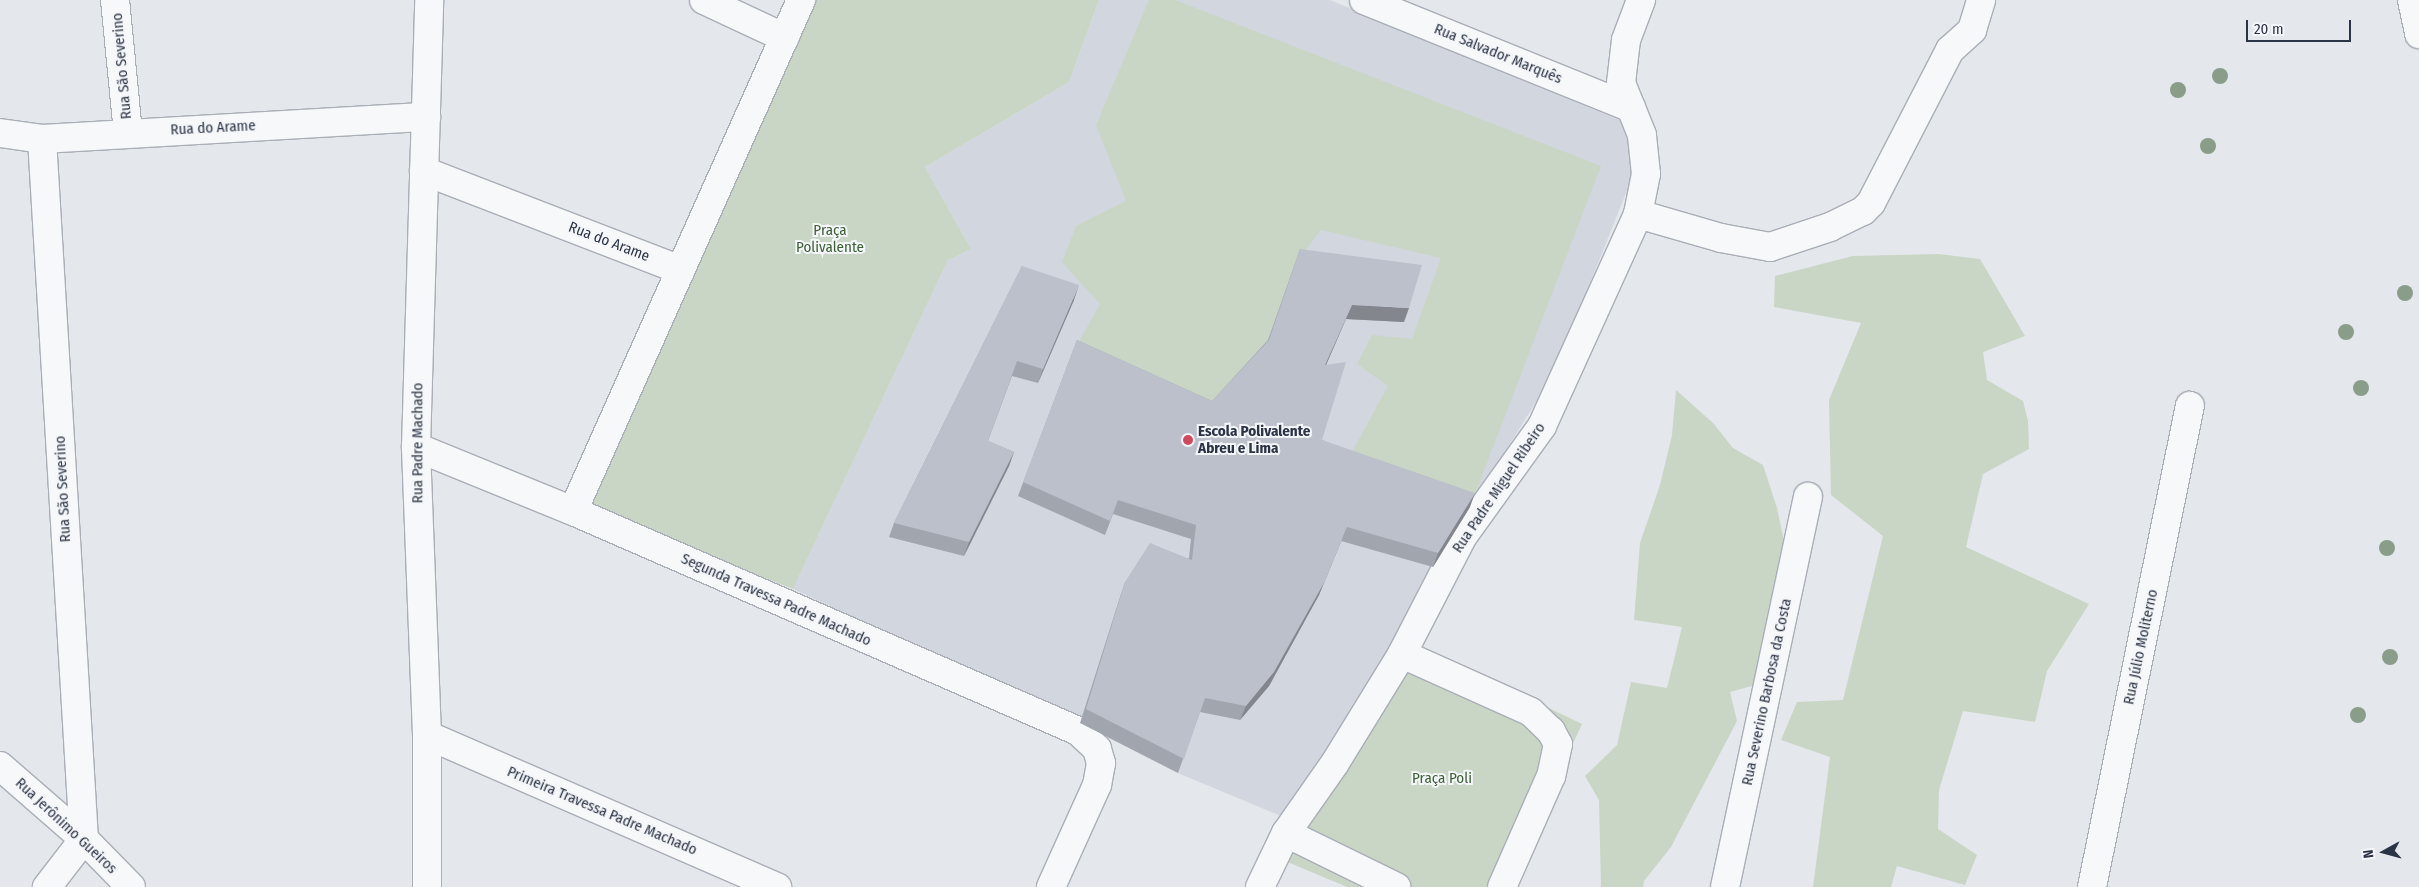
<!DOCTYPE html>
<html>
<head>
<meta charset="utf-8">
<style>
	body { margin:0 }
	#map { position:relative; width:2419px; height:887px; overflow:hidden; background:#e4e7ec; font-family:"Fira Sans Condensed",sans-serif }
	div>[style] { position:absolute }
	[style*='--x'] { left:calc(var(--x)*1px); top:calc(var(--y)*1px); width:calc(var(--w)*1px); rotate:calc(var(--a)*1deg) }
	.built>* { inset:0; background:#d2d6de }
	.green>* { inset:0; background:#c9d6c5 }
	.roads { filter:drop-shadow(1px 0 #a9aeb7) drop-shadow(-1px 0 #a9aeb7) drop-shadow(0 1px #a9aeb7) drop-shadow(0 -1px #a9aeb7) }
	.minor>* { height:28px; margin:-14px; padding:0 14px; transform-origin:14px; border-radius:14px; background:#f7f8fa }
	.trees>* { width:16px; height:16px; margin:-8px; border-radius:50%; background:#899d89 }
	.wall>* { inset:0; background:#a1a5ae }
	.shaded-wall>* { inset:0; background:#83868d }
	.building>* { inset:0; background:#bbc0ca }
	.dots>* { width:14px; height:14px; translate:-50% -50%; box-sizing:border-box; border:2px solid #f4f6f9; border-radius:50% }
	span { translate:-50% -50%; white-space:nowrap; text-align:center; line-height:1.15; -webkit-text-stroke:4px #f4f6f9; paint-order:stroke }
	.street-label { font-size:15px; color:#2b3445 }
	.park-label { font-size:15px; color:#3f6138 }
	.poi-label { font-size:15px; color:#2b3445; font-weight:700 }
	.left { translate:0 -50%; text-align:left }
	.north { position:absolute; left:2359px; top:827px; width:50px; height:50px; -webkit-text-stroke:4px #f4f6f9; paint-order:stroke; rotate:263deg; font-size:14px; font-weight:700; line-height:20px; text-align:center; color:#2b3445 }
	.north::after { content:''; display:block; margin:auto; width:18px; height:22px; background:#2b3445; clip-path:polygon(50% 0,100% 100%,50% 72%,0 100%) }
	.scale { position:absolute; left:2246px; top:20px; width:105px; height:22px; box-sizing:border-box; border:2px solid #2b3445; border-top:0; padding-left:6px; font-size:15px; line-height:18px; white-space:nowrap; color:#2b3445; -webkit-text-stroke:4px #f4f6f9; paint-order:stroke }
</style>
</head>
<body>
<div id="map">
	<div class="built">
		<i style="clip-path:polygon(1099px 0,1330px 0,1624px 122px,1634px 173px,1554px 373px,1433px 568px,1298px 823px,1178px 773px,1080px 723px,793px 589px,948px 260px,971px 249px,925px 167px,1069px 82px)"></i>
	</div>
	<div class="green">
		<i style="clip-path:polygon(810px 0,1099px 0,1069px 82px,925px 167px,971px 249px,948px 260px,793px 589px,583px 506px)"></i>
		<i style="clip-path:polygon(1149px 0,1175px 0,1601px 166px,1470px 507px,1348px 459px,1388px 386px,1357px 364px,1372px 335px,1412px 339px,1441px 258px,1321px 230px,1295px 264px,1263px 354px,1206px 415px,1072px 354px,1100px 304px,1062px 262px,1076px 226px,1126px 201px,1096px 125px)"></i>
		<i style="clip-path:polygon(1938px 254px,1980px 259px,2025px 336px,1983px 352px,1987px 380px,2023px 401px,2028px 421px,2029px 449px,1983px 474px,1966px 547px,2089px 604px,2047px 671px,2035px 722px,1963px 711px,1939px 790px,1938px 829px,1977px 855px,1965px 885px,1897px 866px,1891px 887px,1813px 887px,1830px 757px,1781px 740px,1797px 702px,1843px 700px,1883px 536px,1831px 495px,1829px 400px,1861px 323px,1774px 307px,1775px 276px,1853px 256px)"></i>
		<i style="clip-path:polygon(1676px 390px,1713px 423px,1733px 448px,1763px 465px,1777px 508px,1786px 551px,1759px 684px,1730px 692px,1737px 721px,1671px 847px,1644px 881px,1643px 887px,1601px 887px,1599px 800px,1585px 776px,1617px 745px,1631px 682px,1667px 688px,1682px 627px,1634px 620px,1640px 543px,1660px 485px,1672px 435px)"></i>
		<i style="clip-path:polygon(1402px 637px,1582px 724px,1507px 887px,1347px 887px,1278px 858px)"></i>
	</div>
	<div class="roads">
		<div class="minor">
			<i style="--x:115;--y:0;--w:133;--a:84.4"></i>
			<i style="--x:704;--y:0;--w:89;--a:25.1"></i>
			<i style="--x:1364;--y:0;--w:288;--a:22"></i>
			<i style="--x:2412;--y:0;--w:35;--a:78"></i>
			<i style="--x:0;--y:133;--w:42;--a:8.1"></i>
			<i style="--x:42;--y:139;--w:385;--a:-3.3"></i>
			<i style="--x:42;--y:139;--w:701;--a:86.57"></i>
			<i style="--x:84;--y:839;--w:61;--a:127.6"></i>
			<i style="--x:424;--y:171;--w:275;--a:21.1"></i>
			<i style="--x:1638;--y:214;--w:86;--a:16.1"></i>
			<i style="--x:1721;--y:238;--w:50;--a:10.4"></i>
			<i style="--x:1770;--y:247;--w:63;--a:-18.4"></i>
			<i style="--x:1830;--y:227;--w:37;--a:-26"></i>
			<i style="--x:1863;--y:211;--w:11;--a:-45"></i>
			<i style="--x:1871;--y:203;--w:172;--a:-62.7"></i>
			<i style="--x:1950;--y:50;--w:30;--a:-42"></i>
			<i style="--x:1972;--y:30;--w:31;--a:-73"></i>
			<i style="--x:416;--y:447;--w:170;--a:22.2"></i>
			<i style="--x:573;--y:511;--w:551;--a:23.54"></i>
			<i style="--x:1078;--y:731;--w:26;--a:43"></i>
			<i style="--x:1097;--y:749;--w:15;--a:74"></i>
			<i style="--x:1101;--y:763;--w:22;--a:100"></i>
			<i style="--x:1097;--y:785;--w:112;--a:114.3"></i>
			<i style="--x:573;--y:511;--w:560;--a:-65.95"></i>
			<i style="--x:1402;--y:654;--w:141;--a:24.2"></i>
			<i style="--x:1531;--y:712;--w:28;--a:44"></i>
			<i style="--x:1551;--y:731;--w:15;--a:62"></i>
			<i style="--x:1558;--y:744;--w:33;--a:102"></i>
			<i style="--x:1551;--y:776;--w:121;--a:113.8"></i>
			<i style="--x:427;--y:735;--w:382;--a:23.5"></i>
			<i style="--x:0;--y:766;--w:111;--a:41"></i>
			<i style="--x:84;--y:839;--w:67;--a:45.6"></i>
			<i style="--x:1286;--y:833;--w:123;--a:26.1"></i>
			<i style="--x:427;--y:887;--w:152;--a:-90"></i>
			<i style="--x:427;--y:735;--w:288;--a:-92.2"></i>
			<i style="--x:416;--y:447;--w:447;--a:-88.3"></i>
			<i style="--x:1260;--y:887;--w:60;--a:-64.3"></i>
			<i style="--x:1286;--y:833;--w:85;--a:-55"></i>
			<i style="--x:1335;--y:763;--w:128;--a:-58.4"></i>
			<i style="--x:1402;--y:654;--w:133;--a:-62.7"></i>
			<i style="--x:1463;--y:536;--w:135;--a:-54.3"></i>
			<i style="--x:1542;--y:426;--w:233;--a:-65.6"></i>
			<i style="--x:1638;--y:214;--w:41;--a:-78.7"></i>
			<i style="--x:1646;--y:174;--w:39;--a:-96"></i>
			<i style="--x:1642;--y:135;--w:56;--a:-112"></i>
			<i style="--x:1621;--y:83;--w:43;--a:-83.4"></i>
			<i style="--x:1626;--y:40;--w:43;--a:-69.4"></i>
			<i style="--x:1725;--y:887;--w:399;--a:-78"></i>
			<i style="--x:2092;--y:887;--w:491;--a:-78.5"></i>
		</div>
	</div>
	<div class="trees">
		<i style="left:2220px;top:76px"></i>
		<i style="left:2178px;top:90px"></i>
		<i style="left:2208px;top:146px"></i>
		<i style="left:2405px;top:293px"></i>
		<i style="left:2346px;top:332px"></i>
		<i style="left:2361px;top:388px"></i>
		<i style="left:2387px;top:548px"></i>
		<i style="left:2390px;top:657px"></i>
		<i style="left:2358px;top:715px"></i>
	</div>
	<div class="wall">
		<i style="clip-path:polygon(1300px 249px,1404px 322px,1346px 319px,1326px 365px,1322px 440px,1470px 507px,1433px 567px,1341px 541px,1319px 595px,1269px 686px,1240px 720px,1200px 712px,1178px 773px,1080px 723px,1120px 597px,1125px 582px,1189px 558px,1191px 539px,1113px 514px,1105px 535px,1018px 496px,1077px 340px,1212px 401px,1268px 340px)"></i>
		<i style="clip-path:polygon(1022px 266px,1074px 300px,1038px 383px,1012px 376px,988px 441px,1014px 452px,1009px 466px,964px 556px,889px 537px,894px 523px)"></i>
	</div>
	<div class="shaded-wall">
		<i style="clip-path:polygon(1079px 285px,1074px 300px,1038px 383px,1043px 369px)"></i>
		<i style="clip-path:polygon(1352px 305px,1409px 308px,1404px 322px,1346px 319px,1320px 379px,1325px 365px)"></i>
		<i style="clip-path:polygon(1014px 452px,1009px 466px,964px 556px,969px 542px)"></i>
		<i style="clip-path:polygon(1475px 493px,1470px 507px,1433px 567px,1438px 553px)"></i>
		<i style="clip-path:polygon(1347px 527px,1319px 595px,1269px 686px,1240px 720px,1246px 706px)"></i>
	</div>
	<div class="building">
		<i style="clip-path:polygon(1300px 249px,1422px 265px,1409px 308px,1352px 305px,1325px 365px,1346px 362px,1322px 440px,1475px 493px,1438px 553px,1347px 527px,1325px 581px,1274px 672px,1246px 706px,1205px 698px,1184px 759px,1086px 709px,1125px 582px,1150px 543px,1192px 560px,1196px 525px,1118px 500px,1110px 521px,1023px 482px,1077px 340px,1212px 401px,1269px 340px)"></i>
		<i style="clip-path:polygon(1022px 266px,1079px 285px,1043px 369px,1017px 361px,988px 441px,1014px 452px,969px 542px,894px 523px)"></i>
	</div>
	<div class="dots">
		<i style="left:1188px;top:440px;background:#d1495b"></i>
	</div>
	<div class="street-label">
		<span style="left:1498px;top:54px;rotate:22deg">Rua Salvador Marquês</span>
		<span style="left:122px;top:66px;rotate:-95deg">Rua São Severino</span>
		<span style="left:213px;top:128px;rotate:-3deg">Rua do Arame</span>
		<span style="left:609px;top:242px;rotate:21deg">Rua do Arame</span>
		<span style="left:418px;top:443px;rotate:-90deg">Rua Padre Machado</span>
		<span style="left:1499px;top:488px;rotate:-56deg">Rua Padre Miguel Ribeiro</span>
		<span style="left:63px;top:489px;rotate:-93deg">Rua São Severino</span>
		<span style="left:776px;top:600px;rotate:24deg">Segunda Travessa Padre Machado</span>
		<span style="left:2141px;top:647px;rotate:-78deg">Rua Júlio Moliterno</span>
		<span style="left:1767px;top:692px;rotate:-78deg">Rua Severino Barbosa da Costa</span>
		<span style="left:602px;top:811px;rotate:23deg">Primeira Travessa Padre Machado</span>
		<span style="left:66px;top:826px;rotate:43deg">Rua Jerônimo Gueiros</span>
	</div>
	<div class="park-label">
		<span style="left:830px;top:239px">Praça<br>Polivalente</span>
		<span style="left:1442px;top:779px">Praça Poli</span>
	</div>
	<div class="poi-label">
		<span class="left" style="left:1198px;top:440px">Escola Polivalente<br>Abreu e Lima</span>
	</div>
	<div class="north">N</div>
	<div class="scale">20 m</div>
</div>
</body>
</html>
